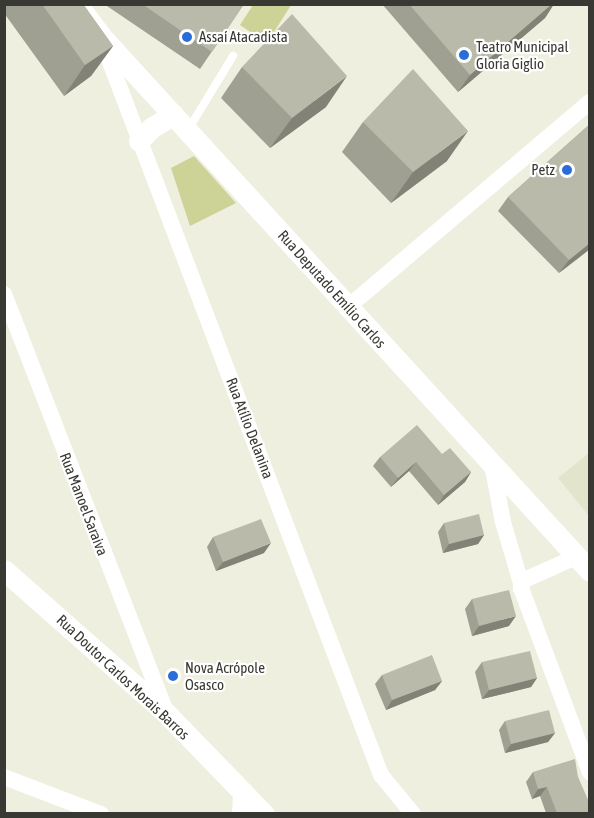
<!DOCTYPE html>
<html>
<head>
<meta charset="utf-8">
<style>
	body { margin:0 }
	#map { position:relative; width:594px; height:818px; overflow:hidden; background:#eeefdf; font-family:"Asap Condensed",sans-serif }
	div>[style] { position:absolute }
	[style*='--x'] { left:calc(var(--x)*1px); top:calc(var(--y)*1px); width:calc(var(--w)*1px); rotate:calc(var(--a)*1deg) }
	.built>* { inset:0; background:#e2e4cc }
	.green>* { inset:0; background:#cdd296 }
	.service>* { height:8px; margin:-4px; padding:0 4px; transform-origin:4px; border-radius:4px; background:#fff }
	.minor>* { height:16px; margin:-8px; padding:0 8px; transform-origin:8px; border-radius:8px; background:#fff }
	.tertiary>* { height:21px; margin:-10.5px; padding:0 10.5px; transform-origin:10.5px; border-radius:10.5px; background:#fff }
	.wall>* { inset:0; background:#9fa092 }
	.shaded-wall>* { inset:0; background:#828277 }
	.building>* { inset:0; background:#b9baaa }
	.dots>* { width:16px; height:16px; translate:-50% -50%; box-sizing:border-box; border:3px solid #fff; border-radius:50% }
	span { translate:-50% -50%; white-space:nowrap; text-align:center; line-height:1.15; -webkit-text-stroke:4.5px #fff; paint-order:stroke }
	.poi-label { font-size:15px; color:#383932 }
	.left { translate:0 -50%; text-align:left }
	.right { translate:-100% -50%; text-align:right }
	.street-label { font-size:15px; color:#383932 }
	.frame { position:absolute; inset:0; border:6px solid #383932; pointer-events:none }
</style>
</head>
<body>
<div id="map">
	<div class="built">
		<i style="clip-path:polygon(589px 453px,589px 516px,558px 478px)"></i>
	</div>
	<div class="green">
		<i style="clip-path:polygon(253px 5px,291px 5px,267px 43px,240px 25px)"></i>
		<i style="clip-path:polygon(194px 156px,236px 203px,190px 226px,171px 168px)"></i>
	</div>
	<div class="service">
		<i style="--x:188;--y:130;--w:87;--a:-58.7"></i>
	</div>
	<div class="minor">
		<i style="--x:102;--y:41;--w:785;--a:69.19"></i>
		<i style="--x:381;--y:775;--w:50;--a:50.6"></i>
		<i style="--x:4;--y:294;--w:448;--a:68.8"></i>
		<i style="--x:348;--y:307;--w:317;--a:-40.3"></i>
		<i style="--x:492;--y:464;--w:59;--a:79.3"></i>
		<i style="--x:503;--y:522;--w:64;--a:73.6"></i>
		<i style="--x:576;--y:557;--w:57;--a:156.1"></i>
		<i style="--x:524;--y:580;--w:9;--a:111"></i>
		<i style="--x:521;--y:588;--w:197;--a:69.5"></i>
		<i style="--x:4;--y:777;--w:104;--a:20.9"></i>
		<i style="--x:240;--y:814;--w:21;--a:-87"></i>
	</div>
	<div class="tertiary">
		<i style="--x:77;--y:4;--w:39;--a:53"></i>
		<i style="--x:100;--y:35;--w:726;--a:47.57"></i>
		<i style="--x:139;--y:141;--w:18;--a:-47"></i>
		<i style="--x:151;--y:128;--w:26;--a:-31"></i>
		<i style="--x:4;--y:570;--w:216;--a:41.4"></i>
		<i style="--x:166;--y:713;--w:141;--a:45.9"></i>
	</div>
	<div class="wall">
		<i style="clip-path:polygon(4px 4px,83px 4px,113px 46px,91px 76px,64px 96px,4px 13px)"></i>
		<i style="clip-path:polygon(104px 4px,244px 4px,200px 69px)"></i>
		<i style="clip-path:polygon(382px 4px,554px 4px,545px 18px,458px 92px)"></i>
		<i style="clip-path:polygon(242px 67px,326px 107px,270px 148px,221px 98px)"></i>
		<i style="clip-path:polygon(363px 122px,447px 161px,391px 203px,342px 152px)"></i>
		<i style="clip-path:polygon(590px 124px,590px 249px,559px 273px,498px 211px,508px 197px)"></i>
		<i style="clip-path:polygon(442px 454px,471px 472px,465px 482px,438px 505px,409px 471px,391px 487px,373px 466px,380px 457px)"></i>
		<i style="clip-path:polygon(444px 523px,484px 535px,478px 544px,443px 553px,438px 532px)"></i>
		<i style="clip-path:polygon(213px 537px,264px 553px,216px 571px,207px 547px)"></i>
		<i style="clip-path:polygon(472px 599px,509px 626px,472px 636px,465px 609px)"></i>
		<i style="clip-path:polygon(482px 662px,537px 678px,531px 687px,482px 699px,475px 672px)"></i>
		<i style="clip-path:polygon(382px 675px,442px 681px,435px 690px,386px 710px,375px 684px)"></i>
		<i style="clip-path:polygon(505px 721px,555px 733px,548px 742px,505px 753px,499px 730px)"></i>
		<i style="clip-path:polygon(533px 772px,578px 777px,590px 813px,546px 813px,540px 796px,532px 799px,526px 782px)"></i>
	</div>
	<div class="shaded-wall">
		<i style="clip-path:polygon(552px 4px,554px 4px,545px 18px,458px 92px,470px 75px)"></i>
		<i style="clip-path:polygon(113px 46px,91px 76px,64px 96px,85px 65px)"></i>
		<i style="clip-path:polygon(347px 76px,326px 107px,270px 148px,292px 118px)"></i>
		<i style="clip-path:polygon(468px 131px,447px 161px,391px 203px,413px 172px)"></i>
		<i style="clip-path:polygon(590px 243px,590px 249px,559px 273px,569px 260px)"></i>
		<i style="clip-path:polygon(416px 462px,409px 471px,391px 487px,398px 478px)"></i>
		<i style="clip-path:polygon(471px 472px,465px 482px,438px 505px,444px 495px)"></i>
		<i style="clip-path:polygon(484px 535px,478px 544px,443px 553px,449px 544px)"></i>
		<i style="clip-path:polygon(271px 543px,264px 553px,216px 571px,223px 562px)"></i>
		<i style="clip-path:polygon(516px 616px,509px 626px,472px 636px,479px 626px)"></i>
		<i style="clip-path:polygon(537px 678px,531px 687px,482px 699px,489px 690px)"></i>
		<i style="clip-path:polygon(442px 681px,435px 690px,386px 710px,392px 700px)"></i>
		<i style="clip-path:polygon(555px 733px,548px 742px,505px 753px,511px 744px)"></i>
		<i style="clip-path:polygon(547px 787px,540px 796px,532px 799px,538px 789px)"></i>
	</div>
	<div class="building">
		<i style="clip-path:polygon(42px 4px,83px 4px,113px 46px,85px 65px)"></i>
		<i style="clip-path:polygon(142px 4px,244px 4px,212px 52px)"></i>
		<i style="clip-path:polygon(409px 4px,552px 4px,470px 75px)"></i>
		<i style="clip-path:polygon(292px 14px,347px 76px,292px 118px,242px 67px)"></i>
		<i style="clip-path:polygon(413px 69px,468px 131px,413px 172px,363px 122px)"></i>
		<i style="clip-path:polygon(590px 124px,590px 243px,569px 260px,508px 197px)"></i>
		<i style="clip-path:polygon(417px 425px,442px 454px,450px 448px,471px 472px,444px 495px,416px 462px,398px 478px,380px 457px)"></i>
		<i style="clip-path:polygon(479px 514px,484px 535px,449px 544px,444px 523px)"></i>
		<i style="clip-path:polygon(261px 519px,271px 543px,223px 562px,213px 537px)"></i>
		<i style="clip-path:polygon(509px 590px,516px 616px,479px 626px,472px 599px)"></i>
		<i style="clip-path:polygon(530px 651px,537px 678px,489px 690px,482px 662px)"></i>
		<i style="clip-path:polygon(432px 655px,442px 681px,392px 700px,382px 675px)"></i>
		<i style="clip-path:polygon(549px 710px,555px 733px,511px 744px,505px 721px)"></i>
		<i style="clip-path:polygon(575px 759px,578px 777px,590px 804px,590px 813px,557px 813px,547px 787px,538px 789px,533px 772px)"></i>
	</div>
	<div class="dots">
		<i style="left:187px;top:37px;background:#296dd9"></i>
		<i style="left:464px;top:55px;background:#296dd9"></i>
		<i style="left:567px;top:170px;background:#296dd9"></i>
		<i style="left:173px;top:676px;background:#296dd9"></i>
	</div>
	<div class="poi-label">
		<span class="left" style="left:199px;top:37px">Assaí Atacadista</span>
		<span class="left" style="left:476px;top:55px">Teatro Municipal<br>Gloria Giglio</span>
		<span class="right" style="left:555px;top:170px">Petz</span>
		<span class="left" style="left:185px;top:676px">Nova Acrópole<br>Osasco</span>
	</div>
	<div class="street-label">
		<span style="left:332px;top:289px;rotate:48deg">Rua Deputado Emílio Carlos</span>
		<span style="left:250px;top:428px;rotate:69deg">Rua Atílio Delanina</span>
		<span style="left:84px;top:504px;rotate:69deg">Rua Manoel Saraiva</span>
		<span style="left:123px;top:677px;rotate:43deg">Rua Doutor Carlos Morais Barros</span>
	</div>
	<div class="frame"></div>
</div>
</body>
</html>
